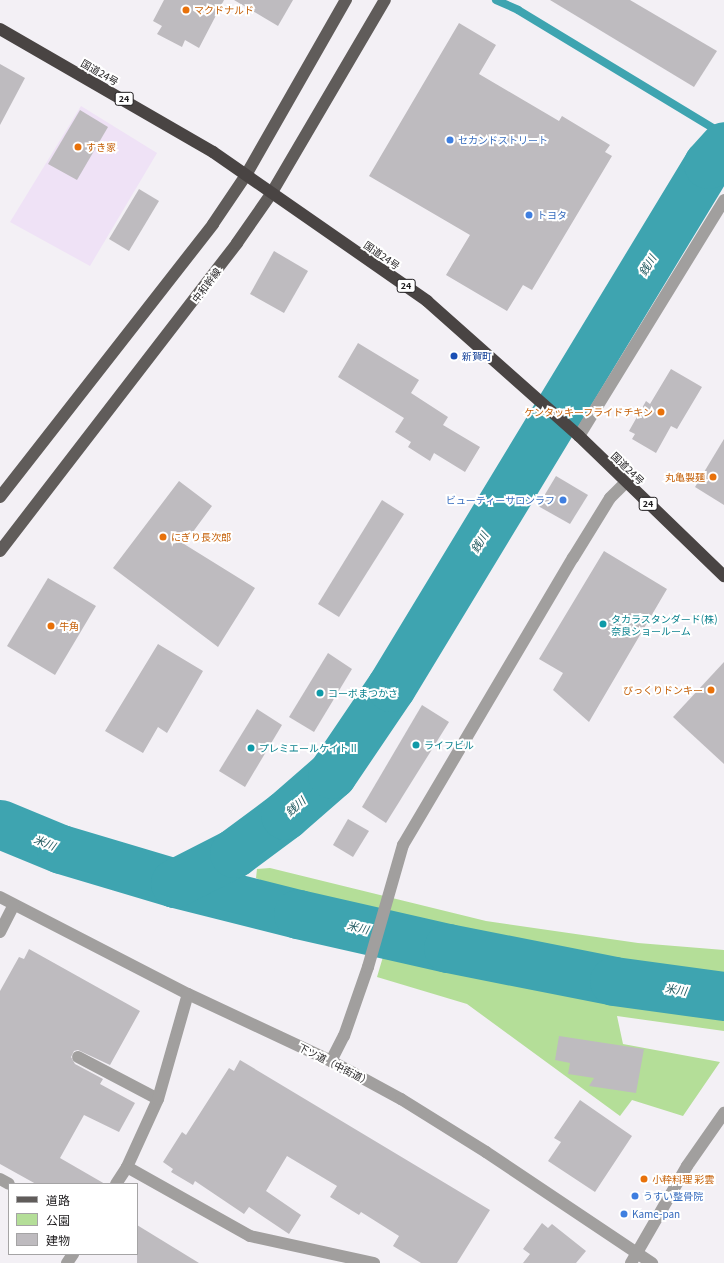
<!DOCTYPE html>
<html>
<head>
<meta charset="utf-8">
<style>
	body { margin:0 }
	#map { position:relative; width:724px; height:1263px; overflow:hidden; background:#f3f0f5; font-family:Georgia,"Noto Sans JP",serif }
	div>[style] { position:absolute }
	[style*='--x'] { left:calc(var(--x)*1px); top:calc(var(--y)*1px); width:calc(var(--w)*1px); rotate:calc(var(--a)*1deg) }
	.commercial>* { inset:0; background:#efe2f6 }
	.green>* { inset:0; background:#b4de98 }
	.stream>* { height:8px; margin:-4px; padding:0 4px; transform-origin:4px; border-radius:4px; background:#3ea4b0 }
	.river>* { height:49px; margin:-24.5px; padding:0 24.5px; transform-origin:24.5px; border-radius:24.5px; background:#3ea4b0 }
	.building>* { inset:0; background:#bebbbf }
	.minor>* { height:12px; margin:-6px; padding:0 6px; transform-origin:6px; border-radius:6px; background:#a19f9e }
	.major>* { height:12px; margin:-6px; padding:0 6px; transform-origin:6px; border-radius:6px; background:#605c5a }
	.highway>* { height:12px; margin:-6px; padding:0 6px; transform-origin:6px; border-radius:6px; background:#494443 }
	.dots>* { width:11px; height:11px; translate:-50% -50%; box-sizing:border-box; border:2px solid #fff; border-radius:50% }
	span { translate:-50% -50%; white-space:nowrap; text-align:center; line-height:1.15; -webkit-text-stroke:4px #fff; paint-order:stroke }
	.shield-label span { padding:1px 3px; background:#fff; border:1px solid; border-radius:3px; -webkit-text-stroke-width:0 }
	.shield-label { font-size:9px; color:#1d1b1d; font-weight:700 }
	.food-label { font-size:10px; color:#c56008 }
	.left { translate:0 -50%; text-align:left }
	.right { translate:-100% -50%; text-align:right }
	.street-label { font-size:10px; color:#1d1b1d }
	.shop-label { font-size:10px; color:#366cbe }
	.transit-label { font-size:10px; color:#164399 }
	.culture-label { font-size:10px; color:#0d838f }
	.water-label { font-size:11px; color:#1f585e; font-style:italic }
	.legend { position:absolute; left:8px; top:1183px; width:130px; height:72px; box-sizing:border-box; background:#fff; border:1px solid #a5a4a5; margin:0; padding:5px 7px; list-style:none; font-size:12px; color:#1d1b1d }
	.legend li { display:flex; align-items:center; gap:8px; height:20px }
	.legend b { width:20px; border:1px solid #a5a4a5 }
</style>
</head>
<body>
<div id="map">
	<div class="commercial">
		<i style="clip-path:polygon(81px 106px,157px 153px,90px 266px,10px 222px)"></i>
	</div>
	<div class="green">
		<i style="clip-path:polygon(270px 868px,486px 921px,638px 943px,724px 950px,724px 985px,589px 968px,308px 902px,256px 878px,257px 869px)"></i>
		<i style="clip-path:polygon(385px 950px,562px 991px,724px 1012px,724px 1031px,617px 1016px,623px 1044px,720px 1062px,683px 1116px,632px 1100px,620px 1116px,467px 1004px,377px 977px)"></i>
	</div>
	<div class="stream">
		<i style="--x:496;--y:0;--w:24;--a:24"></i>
		<i style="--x:518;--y:10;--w:241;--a:31.2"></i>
	</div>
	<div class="river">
		<i style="--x:0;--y:824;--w:66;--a:22.3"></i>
		<i style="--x:61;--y:849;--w:119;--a:16.6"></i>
		<i style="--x:175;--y:883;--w:127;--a:14.1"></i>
		<i style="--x:298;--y:914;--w:154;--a:12.8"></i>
		<i style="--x:448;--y:948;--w:169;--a:11.2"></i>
		<i style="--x:614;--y:981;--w:111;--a:7.8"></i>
		<i style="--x:175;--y:883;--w:66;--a:-27"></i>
		<i style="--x:234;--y:853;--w:64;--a:-36.7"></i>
		<i style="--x:285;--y:815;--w:62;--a:-41.1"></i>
		<i style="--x:332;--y:774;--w:105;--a:-55.9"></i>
		<i style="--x:391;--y:687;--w:612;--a:-58.78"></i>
		<i style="--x:708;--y:164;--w:24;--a:-48"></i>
	</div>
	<div class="building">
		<i style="clip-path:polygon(164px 0,224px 0,199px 48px,185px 40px,182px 47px,157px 34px,162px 26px,153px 21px)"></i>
		<i style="clip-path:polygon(234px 0,293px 0,278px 26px)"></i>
		<i style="clip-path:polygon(550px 0,630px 0,717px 51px,694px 87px)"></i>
		<i style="clip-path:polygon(459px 23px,496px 45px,479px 74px,559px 121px,562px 116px,610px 145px,605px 152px,612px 156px,532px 290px,523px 285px,507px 311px,446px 275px,470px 235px,369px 176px)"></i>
		<i style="clip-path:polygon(0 64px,25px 78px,0 125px)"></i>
		<i style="clip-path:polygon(80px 110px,108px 127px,77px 180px,48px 164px)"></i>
		<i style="clip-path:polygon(139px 189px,159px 201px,129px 251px,109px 239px)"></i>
		<i style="clip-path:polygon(274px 251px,308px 271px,284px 313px,250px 294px)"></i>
		<i style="clip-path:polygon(358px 343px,419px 380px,411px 393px,448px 417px,443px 425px,480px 447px,465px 472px,434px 453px,430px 461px,408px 447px,411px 442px,395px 432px,404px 418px,338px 377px)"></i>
		<i style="clip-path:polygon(671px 369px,702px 387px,677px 429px,671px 426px,656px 453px,632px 439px,635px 434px,629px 431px,646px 401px,650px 404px)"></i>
		<i style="clip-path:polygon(724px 439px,724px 505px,695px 487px)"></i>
		<i style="clip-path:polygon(556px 476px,588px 495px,570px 524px,538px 506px)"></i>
		<i style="clip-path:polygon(179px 481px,212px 506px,184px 544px,255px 588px,218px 647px,113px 568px)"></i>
		<i style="clip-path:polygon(382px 500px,404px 514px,339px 617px,318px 604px)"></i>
		<i style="clip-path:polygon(604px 551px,667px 589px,589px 722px,553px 690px,563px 673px,539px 659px)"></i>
		<i style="clip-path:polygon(48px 578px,96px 606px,55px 675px,7px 646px)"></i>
		<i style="clip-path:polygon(158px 644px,203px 671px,167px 733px,158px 727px,143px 753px,105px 731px)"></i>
		<i style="clip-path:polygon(328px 653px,352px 669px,314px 732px,289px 717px)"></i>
		<i style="clip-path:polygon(724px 662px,724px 764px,673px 717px)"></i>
		<i style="clip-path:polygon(422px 705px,449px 722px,386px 823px,362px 807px)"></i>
		<i style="clip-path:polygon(257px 709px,282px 725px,245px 787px,219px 771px)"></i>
		<i style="clip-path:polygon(348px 819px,369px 831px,353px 857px,333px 845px)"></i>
		<i style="clip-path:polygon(29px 949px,140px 1011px,110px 1065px,78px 1050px,74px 1051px,71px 1057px,75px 1064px,103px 1079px,100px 1084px,135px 1103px,119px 1132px,84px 1115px,60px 1158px,105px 1184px,36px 1184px,0 1164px,0 991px,19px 957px,24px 959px)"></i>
		<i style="clip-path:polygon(559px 1036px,644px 1049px,636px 1093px,589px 1086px,594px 1078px,568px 1074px,570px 1063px,555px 1060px)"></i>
		<i style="clip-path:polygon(240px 1060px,490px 1210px,457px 1263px,421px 1263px,393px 1246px,399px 1236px,361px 1212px,359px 1215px,330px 1197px,337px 1186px,287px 1156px,266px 1191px,301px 1215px,289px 1234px,249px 1207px,244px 1214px,195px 1181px,193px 1185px,171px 1172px,173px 1169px,163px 1162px,182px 1132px,186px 1135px,229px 1068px,234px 1071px)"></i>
		<i style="clip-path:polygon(580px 1100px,632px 1136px,595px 1192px,548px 1161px,561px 1142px,554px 1138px)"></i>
		<i style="clip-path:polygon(542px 1223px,548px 1228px,552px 1224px,586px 1251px,576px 1263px,523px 1263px,530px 1254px,523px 1249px)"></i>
		<i style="clip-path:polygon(137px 1225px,199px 1263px,137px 1263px)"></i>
	</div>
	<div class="minor">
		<i style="--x:579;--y:436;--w:277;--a:-58.4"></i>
		<i style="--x:0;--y:897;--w:212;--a:27.3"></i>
		<i style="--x:188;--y:994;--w:158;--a:25.1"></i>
		<i style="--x:331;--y:1061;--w:80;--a:28.5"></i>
		<i style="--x:401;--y:1099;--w:100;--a:31.9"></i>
		<i style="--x:486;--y:1152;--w:200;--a:33.8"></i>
		<i style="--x:0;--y:932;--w:30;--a:-63"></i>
		<i style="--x:78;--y:1057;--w:90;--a:27.7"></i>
		<i style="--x:331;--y:1061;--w:28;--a:-63"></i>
		<i style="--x:344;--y:1036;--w:73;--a:-70.8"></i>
		<i style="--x:368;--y:967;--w:127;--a:-74"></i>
		<i style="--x:403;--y:845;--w:334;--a:-59.4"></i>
		<i style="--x:573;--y:558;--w:70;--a:-58.3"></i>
		<i style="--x:610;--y:498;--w:21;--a:-45"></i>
		<i style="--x:127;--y:1167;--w:141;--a:29.3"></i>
		<i style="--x:250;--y:1236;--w:127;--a:12.3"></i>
		<i style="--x:0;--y:1179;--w:10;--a:29"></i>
		<i style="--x:116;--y:1184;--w:20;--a:-57"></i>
		<i style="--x:127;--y:1167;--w:75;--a:-65.5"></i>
		<i style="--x:158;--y:1099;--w:109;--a:-74.1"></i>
		<i style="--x:67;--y:1263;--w:11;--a:-56"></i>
		<i style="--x:631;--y:1263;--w:112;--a:-60"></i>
		<i style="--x:687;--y:1166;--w:65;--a:-55.1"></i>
	</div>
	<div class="major">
		<i style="--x:0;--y:497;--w:346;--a:-52"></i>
		<i style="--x:213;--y:224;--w:59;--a:-56"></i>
		<i style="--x:246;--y:175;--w:202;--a:-60.3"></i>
		<i style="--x:0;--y:551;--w:389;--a:-52.4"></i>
		<i style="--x:237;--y:243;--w:60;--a:-55.2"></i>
		<i style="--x:271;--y:194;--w:225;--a:-59.6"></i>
	</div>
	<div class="highway">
		<i style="--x:0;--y:29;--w:246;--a:30"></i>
		<i style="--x:213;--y:152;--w:261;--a:34.8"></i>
		<i style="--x:427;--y:301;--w:203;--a:41.6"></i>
		<i style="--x:579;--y:436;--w:202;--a:44"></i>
	</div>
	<div class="dots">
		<i style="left:186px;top:10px;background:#e8710a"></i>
		<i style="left:450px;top:140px;background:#3f7fe0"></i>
		<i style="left:78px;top:147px;background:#e8710a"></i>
		<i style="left:529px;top:215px;background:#3f7fe0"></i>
		<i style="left:454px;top:356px;background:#1a4fb4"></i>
		<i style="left:661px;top:412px;background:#e8710a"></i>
		<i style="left:713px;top:477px;background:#e8710a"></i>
		<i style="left:563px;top:500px;background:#3f7fe0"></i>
		<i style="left:163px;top:537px;background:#e8710a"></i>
		<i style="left:603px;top:624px;background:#0f9aa8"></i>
		<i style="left:51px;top:626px;background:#e8710a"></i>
		<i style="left:711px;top:690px;background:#e8710a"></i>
		<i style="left:320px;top:693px;background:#0f9aa8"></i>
		<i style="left:416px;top:745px;background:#0f9aa8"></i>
		<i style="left:251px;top:748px;background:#0f9aa8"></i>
		<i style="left:644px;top:1179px;background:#e8710a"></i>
		<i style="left:635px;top:1196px;background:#3f7fe0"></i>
		<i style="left:624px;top:1214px;background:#3f7fe0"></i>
	</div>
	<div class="shield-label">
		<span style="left:124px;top:99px">24</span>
		<span style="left:406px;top:286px">24</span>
		<span style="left:648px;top:504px">24</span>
	</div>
	<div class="food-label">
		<span class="left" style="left:194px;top:10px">マクドナルド</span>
		<span class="left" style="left:86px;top:147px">すき家</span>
		<span class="right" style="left:653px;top:412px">ケンタッキーフライドチキン</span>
		<span class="right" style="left:705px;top:477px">丸亀製麺</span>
		<span class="left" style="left:171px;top:537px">にぎり長次郎</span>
		<span class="left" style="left:59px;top:626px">牛角</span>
		<span class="right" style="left:703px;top:690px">びっくりドンキー</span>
		<span class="left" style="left:652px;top:1179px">小粋料理 彩雲</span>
	</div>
	<div class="street-label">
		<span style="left:100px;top:72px;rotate:30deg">国道24号</span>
		<span style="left:382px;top:255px;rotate:35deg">国道24号</span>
		<span style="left:206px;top:285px;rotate:-53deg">中和幹線</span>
		<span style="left:628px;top:468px;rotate:44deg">国道24号</span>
		<span style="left:335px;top:1064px;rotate:27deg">下ツ道（中街道）</span>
	</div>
	<div class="shop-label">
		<span class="left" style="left:458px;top:140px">セカンドストリート</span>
		<span class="left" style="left:537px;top:215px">トヨタ</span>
		<span class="right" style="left:555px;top:500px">ビューティーサロンラフ</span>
		<span class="left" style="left:643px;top:1196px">うすい整骨院</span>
		<span class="left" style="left:632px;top:1214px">Kame-pan</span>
	</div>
	<div class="transit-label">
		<span class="left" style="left:462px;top:356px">新賀町</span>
	</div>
	<div class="culture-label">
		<span class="left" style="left:611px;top:624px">タカラスタンダード(株)<br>奈良ショールーム</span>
		<span class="left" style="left:328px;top:693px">コーポまつかさ</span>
		<span class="left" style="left:424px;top:745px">ライフビル</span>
		<span class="left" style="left:259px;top:748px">プレミエールケイトⅡ</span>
	</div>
	<div class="water-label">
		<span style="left:647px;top:265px;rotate:-59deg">銭川</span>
		<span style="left:479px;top:542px;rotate:-59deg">銭川</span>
		<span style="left:295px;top:806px;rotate:-41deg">銭川</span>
		<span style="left:45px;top:842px;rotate:22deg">米川</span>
		<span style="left:358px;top:927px;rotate:13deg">米川</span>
		<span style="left:676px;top:989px;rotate:8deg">米川</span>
	</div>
	<ul class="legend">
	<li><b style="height:5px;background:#605c5a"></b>道路</li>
	<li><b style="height:11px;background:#b4de98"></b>公園</li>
	<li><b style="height:11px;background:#bebbbf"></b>建物</li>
	</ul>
</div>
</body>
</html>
